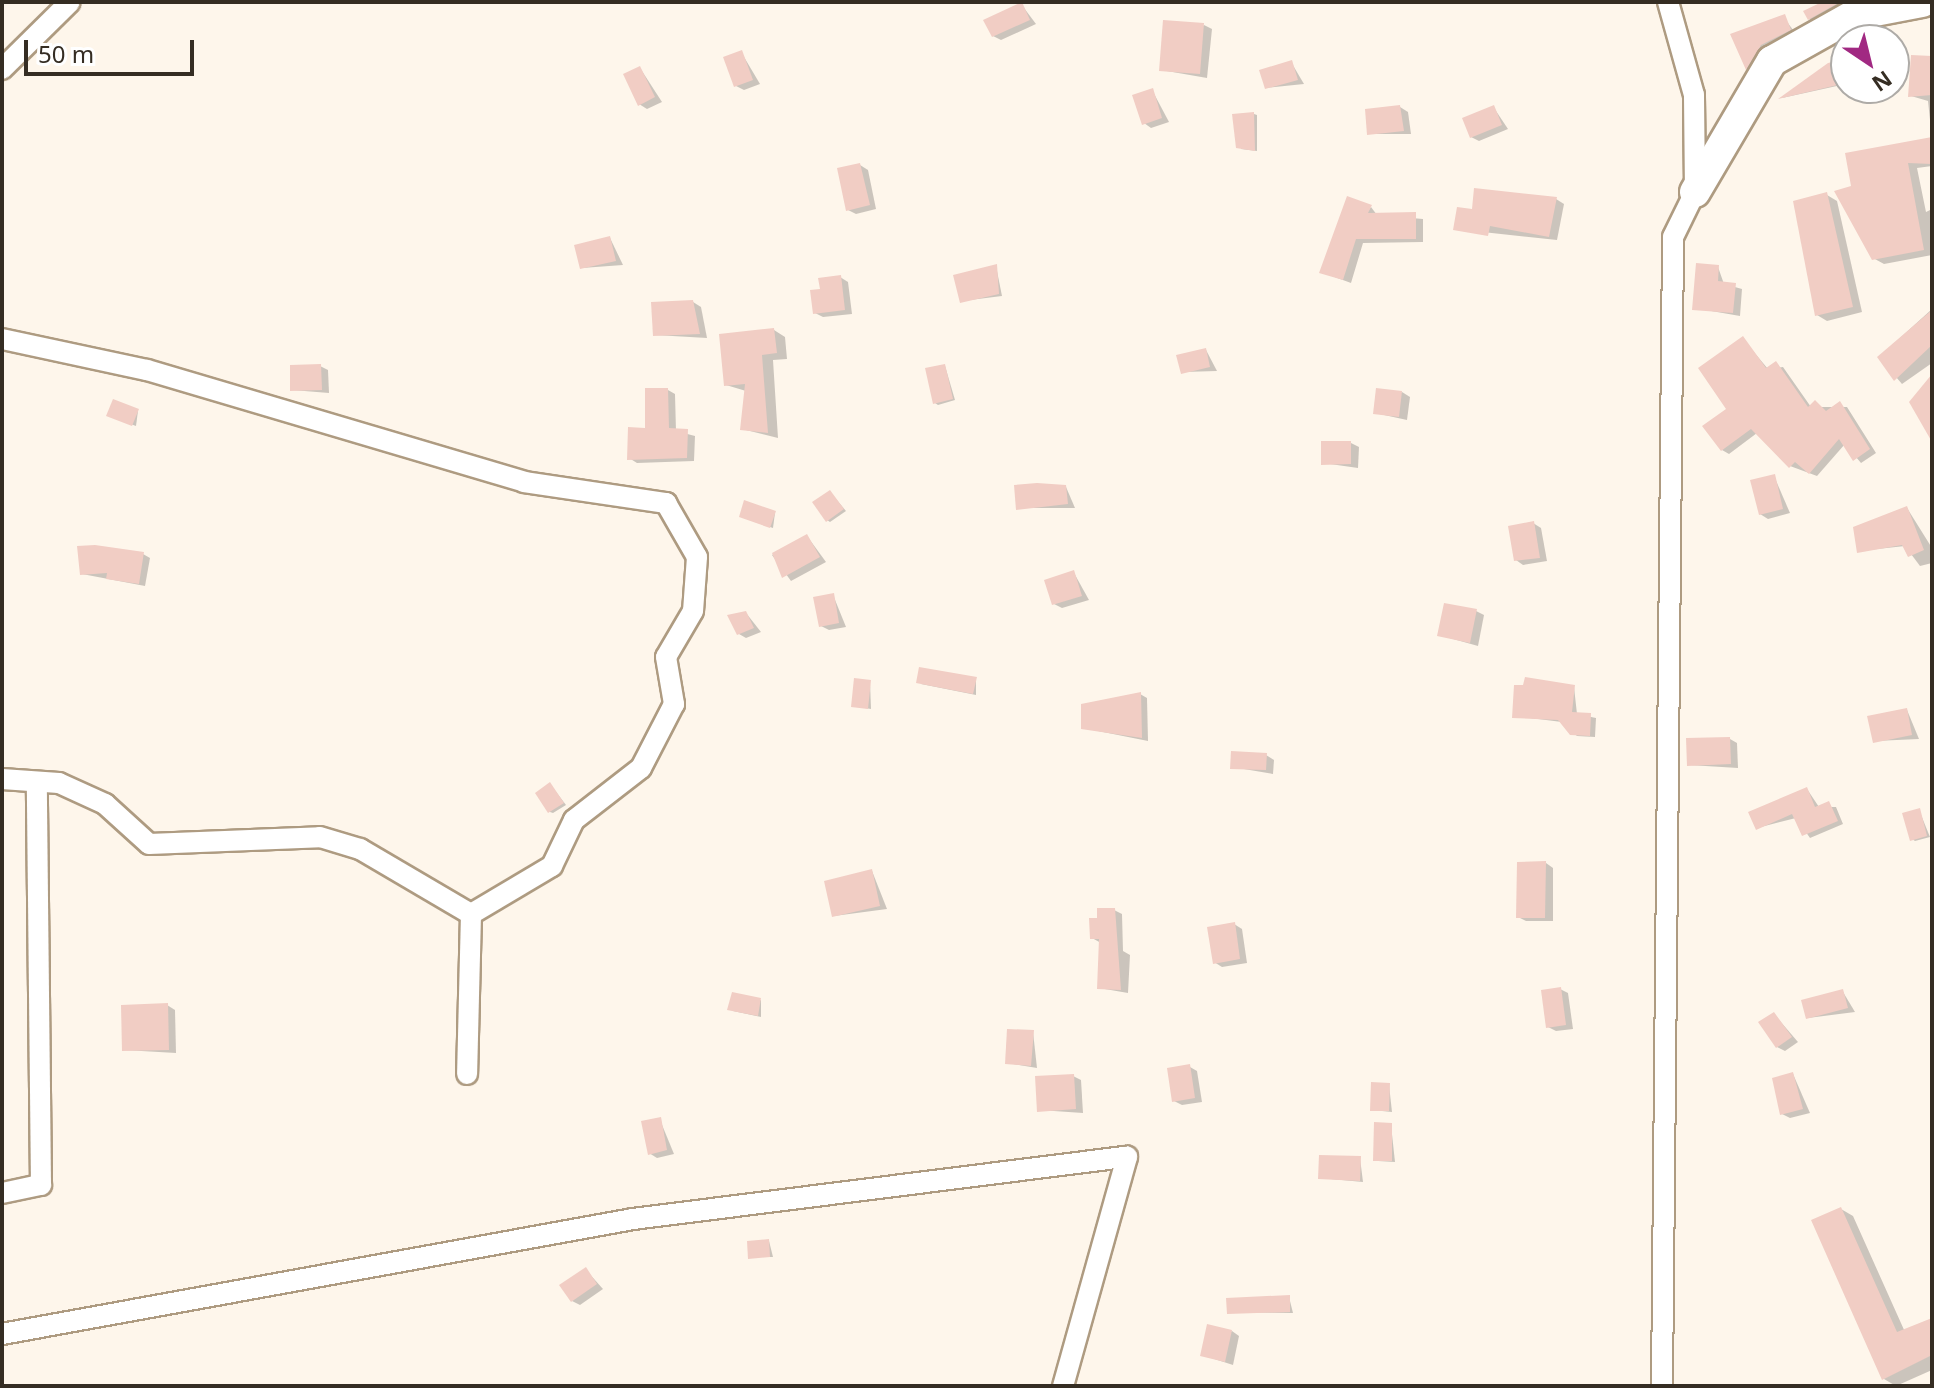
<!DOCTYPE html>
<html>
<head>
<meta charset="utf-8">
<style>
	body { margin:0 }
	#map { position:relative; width:1934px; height:1388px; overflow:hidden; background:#fef6eb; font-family:"Noto Sans",sans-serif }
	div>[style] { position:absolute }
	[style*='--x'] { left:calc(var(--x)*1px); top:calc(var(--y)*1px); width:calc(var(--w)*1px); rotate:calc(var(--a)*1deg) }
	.shadow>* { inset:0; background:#0003 }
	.building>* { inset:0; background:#f1cdc4 }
	.roads { filter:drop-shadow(2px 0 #ae9b81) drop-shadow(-2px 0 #ae9b81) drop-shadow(0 2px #ae9b81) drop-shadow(0 -2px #ae9b81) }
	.street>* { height:20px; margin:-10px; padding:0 10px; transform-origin:10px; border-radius:10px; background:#fff }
	.secondary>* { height:30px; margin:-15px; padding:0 15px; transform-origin:15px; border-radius:15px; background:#fff }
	span { translate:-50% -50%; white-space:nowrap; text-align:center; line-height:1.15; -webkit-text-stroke:7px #fff; paint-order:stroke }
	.frame { position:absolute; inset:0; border:4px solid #352d23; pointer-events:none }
	.north { position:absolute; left:1830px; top:24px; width:80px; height:80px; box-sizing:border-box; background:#fff; border:2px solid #aeaba7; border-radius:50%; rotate:145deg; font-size:22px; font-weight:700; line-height:32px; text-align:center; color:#352d23 }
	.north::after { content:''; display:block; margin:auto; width:28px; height:36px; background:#a12982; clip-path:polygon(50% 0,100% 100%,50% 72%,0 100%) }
	.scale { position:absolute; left:24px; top:40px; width:170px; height:36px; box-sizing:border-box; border:4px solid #352d23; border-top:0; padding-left:10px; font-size:24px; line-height:28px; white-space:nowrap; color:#352d23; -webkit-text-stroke:6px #fff; paint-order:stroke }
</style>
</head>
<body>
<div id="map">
	<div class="shadow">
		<i style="clip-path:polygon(1827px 2px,1861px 2px,1816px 23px,1809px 19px)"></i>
		<i style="clip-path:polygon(1021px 4px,1036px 24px,1001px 40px,993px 36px)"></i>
		<i style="clip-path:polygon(1785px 19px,1796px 34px,1753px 72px,1747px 69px,1733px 36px)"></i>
		<i style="clip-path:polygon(1204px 25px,1212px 29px,1207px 78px,1161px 70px)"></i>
		<i style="clip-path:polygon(741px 52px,760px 84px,744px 90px,736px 86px)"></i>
		<i style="clip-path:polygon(1932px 58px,1932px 166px,1917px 168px,1926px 212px,1932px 209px,1932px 255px,1884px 264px,1873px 258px,1854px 188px,1932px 139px,1928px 101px,1911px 96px)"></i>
		<i style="clip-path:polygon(1846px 61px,1846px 84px,1782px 98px)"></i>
		<i style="clip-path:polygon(1291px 62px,1304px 84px,1266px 88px)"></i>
		<i style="clip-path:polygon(640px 68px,662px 102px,647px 109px,639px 104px)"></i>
		<i style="clip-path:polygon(1152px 90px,1169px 122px,1151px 128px,1144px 123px)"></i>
		<i style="clip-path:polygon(1400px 107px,1408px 112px,1411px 134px,1369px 134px)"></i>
		<i style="clip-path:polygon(1494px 108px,1508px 129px,1479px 141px,1471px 137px)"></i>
		<i style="clip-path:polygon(1254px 114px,1257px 115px,1257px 151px,1241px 149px)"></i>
		<i style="clip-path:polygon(860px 165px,868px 170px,876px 209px,856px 214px,848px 210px)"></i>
		<i style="clip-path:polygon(1827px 195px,1837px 201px,1862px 312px,1827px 321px,1817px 315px)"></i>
		<i style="clip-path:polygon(1556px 199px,1564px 204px,1557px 240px,1455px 229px,1474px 212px)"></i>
		<i style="clip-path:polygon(1371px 207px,1377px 215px,1423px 219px,1423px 242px,1363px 243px,1351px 283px,1321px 272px)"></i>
		<i style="clip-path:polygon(610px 238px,623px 265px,582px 268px)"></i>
		<i style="clip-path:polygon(996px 266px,1002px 296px,962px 301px)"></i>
		<i style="clip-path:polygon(1718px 267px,1724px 284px,1742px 289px,1740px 316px,1694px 308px)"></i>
		<i style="clip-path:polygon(840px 277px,848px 282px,852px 314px,823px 317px,815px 313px,822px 291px)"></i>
		<i style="clip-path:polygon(693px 302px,701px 307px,707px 338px,655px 335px)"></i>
		<i style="clip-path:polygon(1932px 309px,1932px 363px,1902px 384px,1879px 357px)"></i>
		<i style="clip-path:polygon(774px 330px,785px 337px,787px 359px,773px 360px,778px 438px,742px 429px,746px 391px,726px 385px)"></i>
		<i style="clip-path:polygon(1743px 339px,1768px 369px,1783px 367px,1811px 407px,1847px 407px,1876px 453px,1861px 463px,1845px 444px,1817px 476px,1790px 466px,1757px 433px,1729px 454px,1722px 450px)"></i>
		<i style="clip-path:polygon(1206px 350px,1217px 371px,1183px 372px)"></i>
		<i style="clip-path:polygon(320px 366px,328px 370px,329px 393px,292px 390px)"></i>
		<i style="clip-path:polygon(945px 366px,955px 400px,938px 405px,935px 403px)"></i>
		<i style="clip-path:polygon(668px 390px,675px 394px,676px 431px,695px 436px,694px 461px,637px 463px,629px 458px)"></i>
		<i style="clip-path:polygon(1402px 392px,1410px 397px,1407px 420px,1375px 413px)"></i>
		<i style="clip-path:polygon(138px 411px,136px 426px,111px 417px)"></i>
		<i style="clip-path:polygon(1351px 443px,1359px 447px,1358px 468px,1323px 463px)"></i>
		<i style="clip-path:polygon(1774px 476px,1790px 513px,1768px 519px,1760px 514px)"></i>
		<i style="clip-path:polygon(1066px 487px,1075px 508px,1018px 508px)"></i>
		<i style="clip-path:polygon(830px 492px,846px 511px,830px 522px,827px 520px)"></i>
		<i style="clip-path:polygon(1907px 508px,1932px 548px,1932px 563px,1920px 566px,1905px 546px,1859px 551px)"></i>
		<i style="clip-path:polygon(775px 513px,773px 528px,744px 518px)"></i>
		<i style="clip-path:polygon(1533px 523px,1541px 528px,1547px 561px,1523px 565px,1516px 560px)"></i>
		<i style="clip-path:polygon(807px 536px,826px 562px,791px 581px,772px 555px)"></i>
		<i style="clip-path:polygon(143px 554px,150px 558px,145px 586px,82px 574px)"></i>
		<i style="clip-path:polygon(1074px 573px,1089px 600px,1062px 608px,1054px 604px)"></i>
		<i style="clip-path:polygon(833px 595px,846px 627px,829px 630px,821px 626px)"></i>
		<i style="clip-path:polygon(1476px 611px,1484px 615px,1478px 646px,1439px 635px)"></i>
		<i style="clip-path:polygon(746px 613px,761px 632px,746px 638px,739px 634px)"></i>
		<i style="clip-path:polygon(976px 679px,976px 695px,921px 684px)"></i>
		<i style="clip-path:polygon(870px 682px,871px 709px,853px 706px)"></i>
		<i style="clip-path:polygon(1574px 687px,1577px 714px,1596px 718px,1595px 737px,1577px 736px,1562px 722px,1514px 716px)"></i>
		<i style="clip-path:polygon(1140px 694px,1147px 698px,1148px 741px,1083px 728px)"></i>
		<i style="clip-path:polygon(1907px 710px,1919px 739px,1875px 741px)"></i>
		<i style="clip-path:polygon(1730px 739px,1737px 743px,1738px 768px,1689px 765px)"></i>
		<i style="clip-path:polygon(1266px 755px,1274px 760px,1273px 774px,1232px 767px)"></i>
		<i style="clip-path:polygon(550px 784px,566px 805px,553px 813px,550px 812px)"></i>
		<i style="clip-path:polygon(1807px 789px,1819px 807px,1836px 807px,1843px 824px,1810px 838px,1796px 818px,1757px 828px)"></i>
		<i style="clip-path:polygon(1919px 810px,1930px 837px,1915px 841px,1912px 839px)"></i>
		<i style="clip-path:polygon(1546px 863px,1553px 868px,1553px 921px,1526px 921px,1518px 917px)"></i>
		<i style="clip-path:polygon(872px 871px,887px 909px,834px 916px)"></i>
		<i style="clip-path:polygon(1114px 910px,1122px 914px,1123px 951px,1130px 955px,1128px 993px,1099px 988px,1101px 943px,1092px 938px)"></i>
		<i style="clip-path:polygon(1234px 924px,1242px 929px,1247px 963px,1222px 967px,1214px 962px)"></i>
		<i style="clip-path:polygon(1560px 989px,1568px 993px,1573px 1029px,1556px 1031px,1548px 1027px)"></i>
		<i style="clip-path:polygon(1843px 992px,1855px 1012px,1808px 1018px)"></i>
		<i style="clip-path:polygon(761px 1000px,761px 1017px,733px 1011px)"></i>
		<i style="clip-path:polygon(167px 1005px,175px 1010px,176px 1053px,124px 1050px)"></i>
		<i style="clip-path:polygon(1774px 1014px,1798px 1042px,1785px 1051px,1777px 1047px)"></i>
		<i style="clip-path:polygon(1033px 1032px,1037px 1068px,1007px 1063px)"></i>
		<i style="clip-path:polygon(1190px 1067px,1197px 1071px,1202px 1102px,1182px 1105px,1174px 1101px)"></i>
		<i style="clip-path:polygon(1793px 1074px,1810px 1113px,1790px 1118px,1782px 1114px)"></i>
		<i style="clip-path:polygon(1073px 1076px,1081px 1080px,1083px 1113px,1039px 1110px)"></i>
		<i style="clip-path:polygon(1389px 1085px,1392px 1112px,1372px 1110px)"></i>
		<i style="clip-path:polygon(660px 1120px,674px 1154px,657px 1158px,649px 1153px)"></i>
		<i style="clip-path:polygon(1391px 1125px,1395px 1162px,1378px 1161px,1375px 1160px)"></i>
		<i style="clip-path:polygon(1360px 1158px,1363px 1182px,1320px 1178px)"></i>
		<i style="clip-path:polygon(1841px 1209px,1853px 1216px,1905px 1332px,1932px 1321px,1932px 1370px,1896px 1386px,1884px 1379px)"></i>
		<i style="clip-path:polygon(769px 1241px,773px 1257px,750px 1257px)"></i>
		<i style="clip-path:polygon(586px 1270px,603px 1289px,580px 1305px,572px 1301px)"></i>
		<i style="clip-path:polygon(1289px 1297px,1293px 1313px,1228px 1312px)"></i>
		<i style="clip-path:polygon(1232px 1331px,1239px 1336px,1233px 1365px,1202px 1355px)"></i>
	</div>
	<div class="building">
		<i style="clip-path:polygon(1022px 2px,1030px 20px,992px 37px,983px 20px)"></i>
		<i style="clip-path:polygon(1822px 2px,1840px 2px,1808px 20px,1803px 11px)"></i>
		<i style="clip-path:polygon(1785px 14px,1791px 30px,1761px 45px,1746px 70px,1730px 34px)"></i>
		<i style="clip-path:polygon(1163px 20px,1204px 23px,1200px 74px,1159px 71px)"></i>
		<i style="clip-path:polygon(742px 50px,753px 80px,734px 87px,723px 57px)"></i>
		<i style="clip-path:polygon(1911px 55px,1932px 56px,1932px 95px,1908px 97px)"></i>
		<i style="clip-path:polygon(1846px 59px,1846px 83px,1778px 99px,1828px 63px)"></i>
		<i style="clip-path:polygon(1292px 60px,1298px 80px,1265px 89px,1259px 70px)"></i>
		<i style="clip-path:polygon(640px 66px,655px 97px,638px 106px,623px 74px)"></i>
		<i style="clip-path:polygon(1153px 88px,1162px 118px,1142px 125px,1132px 95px)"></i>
		<i style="clip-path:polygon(1400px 105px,1404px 131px,1367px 135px,1365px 109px)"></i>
		<i style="clip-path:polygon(1494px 105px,1502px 125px,1470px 138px,1462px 118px)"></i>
		<i style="clip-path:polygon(1254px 112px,1255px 151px,1236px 148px,1232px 114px)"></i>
		<i style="clip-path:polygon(1932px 137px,1932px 164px,1908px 163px,1924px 250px,1872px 260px,1834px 191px,1851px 186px,1845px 153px)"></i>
		<i style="clip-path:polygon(860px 163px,870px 205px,846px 211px,837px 168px)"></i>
		<i style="clip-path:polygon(1474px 188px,1557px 197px,1549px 237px,1490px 226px,1488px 236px,1453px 230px,1457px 207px,1472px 209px)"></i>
		<i style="clip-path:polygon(1827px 192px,1853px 307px,1815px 316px,1793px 201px)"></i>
		<i style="clip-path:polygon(1347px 196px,1372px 205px,1368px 213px,1416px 212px,1416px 239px,1356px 239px,1343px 280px,1319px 273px)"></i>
		<i style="clip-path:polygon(610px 236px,616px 261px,580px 269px,574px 245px)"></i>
		<i style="clip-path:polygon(1696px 263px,1719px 265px,1718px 281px,1736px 283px,1733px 313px,1692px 310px)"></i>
		<i style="clip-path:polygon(997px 264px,999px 294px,960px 303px,953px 275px)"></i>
		<i style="clip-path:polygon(841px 275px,845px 310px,813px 314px,810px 290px,820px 289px,818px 278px)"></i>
		<i style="clip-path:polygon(693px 300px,700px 334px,653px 336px,651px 302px)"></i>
		<i style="clip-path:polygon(1932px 310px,1932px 345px,1894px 381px,1877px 357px)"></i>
		<i style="clip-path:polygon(774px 328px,777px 353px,762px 355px,768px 433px,740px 430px,745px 384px,724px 386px,719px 334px)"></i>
		<i style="clip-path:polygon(1743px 336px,1766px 368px,1776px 361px,1808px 407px,1815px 400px,1826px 411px,1840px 401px,1870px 449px,1853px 461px,1839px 439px,1809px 474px,1795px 462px,1789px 468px,1751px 429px,1721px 451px,1702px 426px,1726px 409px,1698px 368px)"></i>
		<i style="clip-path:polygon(1206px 348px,1210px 367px,1181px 374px,1176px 355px)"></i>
		<i style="clip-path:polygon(321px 364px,322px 390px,290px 391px,290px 365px)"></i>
		<i style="clip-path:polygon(945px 364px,953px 399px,933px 404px,925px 368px)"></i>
		<i style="clip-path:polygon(1932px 374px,1932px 442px,1909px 402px)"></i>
		<i style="clip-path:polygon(645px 388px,668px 388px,669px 428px,688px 429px,687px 458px,627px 460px,628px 427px,645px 428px)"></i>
		<i style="clip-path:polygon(1376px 388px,1402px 391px,1399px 417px,1373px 414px)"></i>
		<i style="clip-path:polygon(113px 399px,139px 409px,132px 426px,106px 416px)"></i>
		<i style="clip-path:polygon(1321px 441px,1351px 441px,1351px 464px,1321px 465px)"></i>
		<i style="clip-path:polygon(1775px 474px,1783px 509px,1759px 515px,1750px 480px)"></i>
		<i style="clip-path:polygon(1037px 483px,1066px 485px,1068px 504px,1016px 510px,1014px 485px)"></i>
		<i style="clip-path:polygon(830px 490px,844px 509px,826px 522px,812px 502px)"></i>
		<i style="clip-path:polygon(744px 500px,776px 511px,770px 528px,739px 517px)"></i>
		<i style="clip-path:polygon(1907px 506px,1924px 550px,1908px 557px,1902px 545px,1857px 553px,1853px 527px)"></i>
		<i style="clip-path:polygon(1534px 521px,1540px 558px,1514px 561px,1508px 526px)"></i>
		<i style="clip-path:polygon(807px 534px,820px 557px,782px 578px,772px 553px)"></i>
		<i style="clip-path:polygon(95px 545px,144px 552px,139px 584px,106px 579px,107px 573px,80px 575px,77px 546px)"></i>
		<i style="clip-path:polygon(1074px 570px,1082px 596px,1052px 605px,1044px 580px)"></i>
		<i style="clip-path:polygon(834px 593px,839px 623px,819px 627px,813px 597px)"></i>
		<i style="clip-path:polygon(1444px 603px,1477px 609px,1470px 643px,1437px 636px)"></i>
		<i style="clip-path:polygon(746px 611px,754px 628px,737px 635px,727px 615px)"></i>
		<i style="clip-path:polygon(919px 667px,977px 677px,973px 694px,916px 683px)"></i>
		<i style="clip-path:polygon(1525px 677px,1575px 685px,1572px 712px,1591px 713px,1590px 736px,1570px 735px,1558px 720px,1512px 718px,1514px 685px,1523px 685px)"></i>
		<i style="clip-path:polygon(854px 678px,871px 680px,868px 709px,851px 707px)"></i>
		<i style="clip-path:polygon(1141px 692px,1142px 738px,1081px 729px,1081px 704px)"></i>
		<i style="clip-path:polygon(1907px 708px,1912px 735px,1873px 743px,1867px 716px)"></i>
		<i style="clip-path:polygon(1730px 737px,1731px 764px,1687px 766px,1686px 738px)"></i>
		<i style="clip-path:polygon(1231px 751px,1267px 753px,1266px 770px,1230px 769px)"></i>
		<i style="clip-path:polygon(550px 782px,564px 803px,548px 813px,535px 793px)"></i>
		<i style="clip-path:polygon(1807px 787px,1815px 807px,1829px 801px,1838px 821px,1802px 836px,1792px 814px,1756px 830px,1748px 812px)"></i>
		<i style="clip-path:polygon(1920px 808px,1927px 836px,1910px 841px,1902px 813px)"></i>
		<i style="clip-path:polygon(1546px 861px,1545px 918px,1516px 918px,1517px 862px)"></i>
		<i style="clip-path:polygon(872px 869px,880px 906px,832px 917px,824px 881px)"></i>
		<i style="clip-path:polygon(1097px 908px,1115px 908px,1121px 990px,1097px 989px,1099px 939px,1090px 939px,1089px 918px,1097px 918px)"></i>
		<i style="clip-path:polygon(1235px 922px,1240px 959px,1213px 964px,1207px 927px)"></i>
		<i style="clip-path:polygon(1561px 987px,1566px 1025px,1546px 1028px,1541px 990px)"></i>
		<i style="clip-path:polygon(1843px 989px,1848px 1008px,1806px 1019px,1801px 1000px)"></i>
		<i style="clip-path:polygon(732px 992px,761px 998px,758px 1016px,727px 1010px)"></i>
		<i style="clip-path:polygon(168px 1003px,169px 1050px,122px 1051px,121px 1005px)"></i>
		<i style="clip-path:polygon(1774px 1012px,1792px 1037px,1776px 1048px,1758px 1022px)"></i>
		<i style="clip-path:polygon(1007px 1029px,1034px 1030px,1031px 1066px,1005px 1064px)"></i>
		<i style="clip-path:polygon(1190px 1064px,1195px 1098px,1172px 1102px,1167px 1068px)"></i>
		<i style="clip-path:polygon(1793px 1072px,1803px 1109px,1780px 1115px,1772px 1078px)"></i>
		<i style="clip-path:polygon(1074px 1074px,1076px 1109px,1037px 1112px,1035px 1076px)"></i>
		<i style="clip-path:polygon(1371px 1082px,1390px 1083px,1389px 1111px,1370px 1111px)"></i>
		<i style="clip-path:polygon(661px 1117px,667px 1150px,648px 1155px,641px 1121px)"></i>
		<i style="clip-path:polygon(1374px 1122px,1392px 1123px,1392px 1161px,1373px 1161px)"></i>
		<i style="clip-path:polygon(1319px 1155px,1361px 1156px,1360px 1181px,1318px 1179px)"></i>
		<i style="clip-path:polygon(1841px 1207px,1897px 1332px,1932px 1318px,1932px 1355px,1882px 1380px,1811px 1220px)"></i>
		<i style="clip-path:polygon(769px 1239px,770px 1257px,748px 1259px,747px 1241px)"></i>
		<i style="clip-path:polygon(586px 1267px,597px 1284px,571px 1302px,559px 1285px)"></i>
		<i style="clip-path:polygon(1290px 1295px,1290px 1312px,1227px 1314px,1226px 1298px)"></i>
		<i style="clip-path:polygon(1207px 1324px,1232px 1330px,1225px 1362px,1200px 1356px)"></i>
	</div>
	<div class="roads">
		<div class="street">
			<i style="--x:2;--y:69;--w:95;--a:-44.6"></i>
			<i style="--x:2;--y:339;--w:148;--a:12.1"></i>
			<i style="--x:147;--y:370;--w:393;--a:16.5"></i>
			<i style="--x:524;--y:482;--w:144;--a:8.4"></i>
			<i style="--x:666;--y:503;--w:62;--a:60.1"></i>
			<i style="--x:697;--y:557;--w:54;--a:94.2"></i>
			<i style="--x:693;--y:611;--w:53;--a:120.4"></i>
			<i style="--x:666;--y:657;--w:48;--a:80.3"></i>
			<i style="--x:674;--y:704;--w:72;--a:117.3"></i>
			<i style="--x:641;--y:768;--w:85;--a:142.2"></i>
			<i style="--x:574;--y:820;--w:51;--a:115.6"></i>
			<i style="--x:552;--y:866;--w:94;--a:149.3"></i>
			<i style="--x:471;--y:914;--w:160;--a:91.4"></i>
			<i style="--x:2;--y:779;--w:57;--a:4"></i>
			<i style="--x:59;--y:783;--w:51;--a:24.5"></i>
			<i style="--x:105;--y:804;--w:59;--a:42.3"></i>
			<i style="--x:149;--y:844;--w:171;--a:-2.3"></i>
			<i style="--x:320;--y:837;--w:42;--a:16.7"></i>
			<i style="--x:360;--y:849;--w:129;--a:30.4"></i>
			<i style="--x:2;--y:1193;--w:40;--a:-12"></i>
			<i style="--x:41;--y:1185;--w:400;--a:-90.6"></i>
			<i style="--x:2;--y:1334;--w:641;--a:-10.33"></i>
			<i style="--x:633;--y:1219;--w:498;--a:-7.2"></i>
			<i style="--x:1127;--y:1157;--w:238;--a:105.6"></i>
			<i style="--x:1662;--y:1386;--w:1149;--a:-89.45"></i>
			<i style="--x:1673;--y:237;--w:50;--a:-63.9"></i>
			<i style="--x:1695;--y:192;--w:97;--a:-90.6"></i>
			<i style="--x:1694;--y:95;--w:97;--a:-105.6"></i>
		</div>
		<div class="secondary">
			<i style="--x:1695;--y:192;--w:152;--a:-59.6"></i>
			<i style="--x:1772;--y:61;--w:94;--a:-29.3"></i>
			<i style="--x:1854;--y:15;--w:69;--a:-10.8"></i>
		</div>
	</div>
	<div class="frame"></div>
	<div class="north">N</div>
	<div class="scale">50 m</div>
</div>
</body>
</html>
